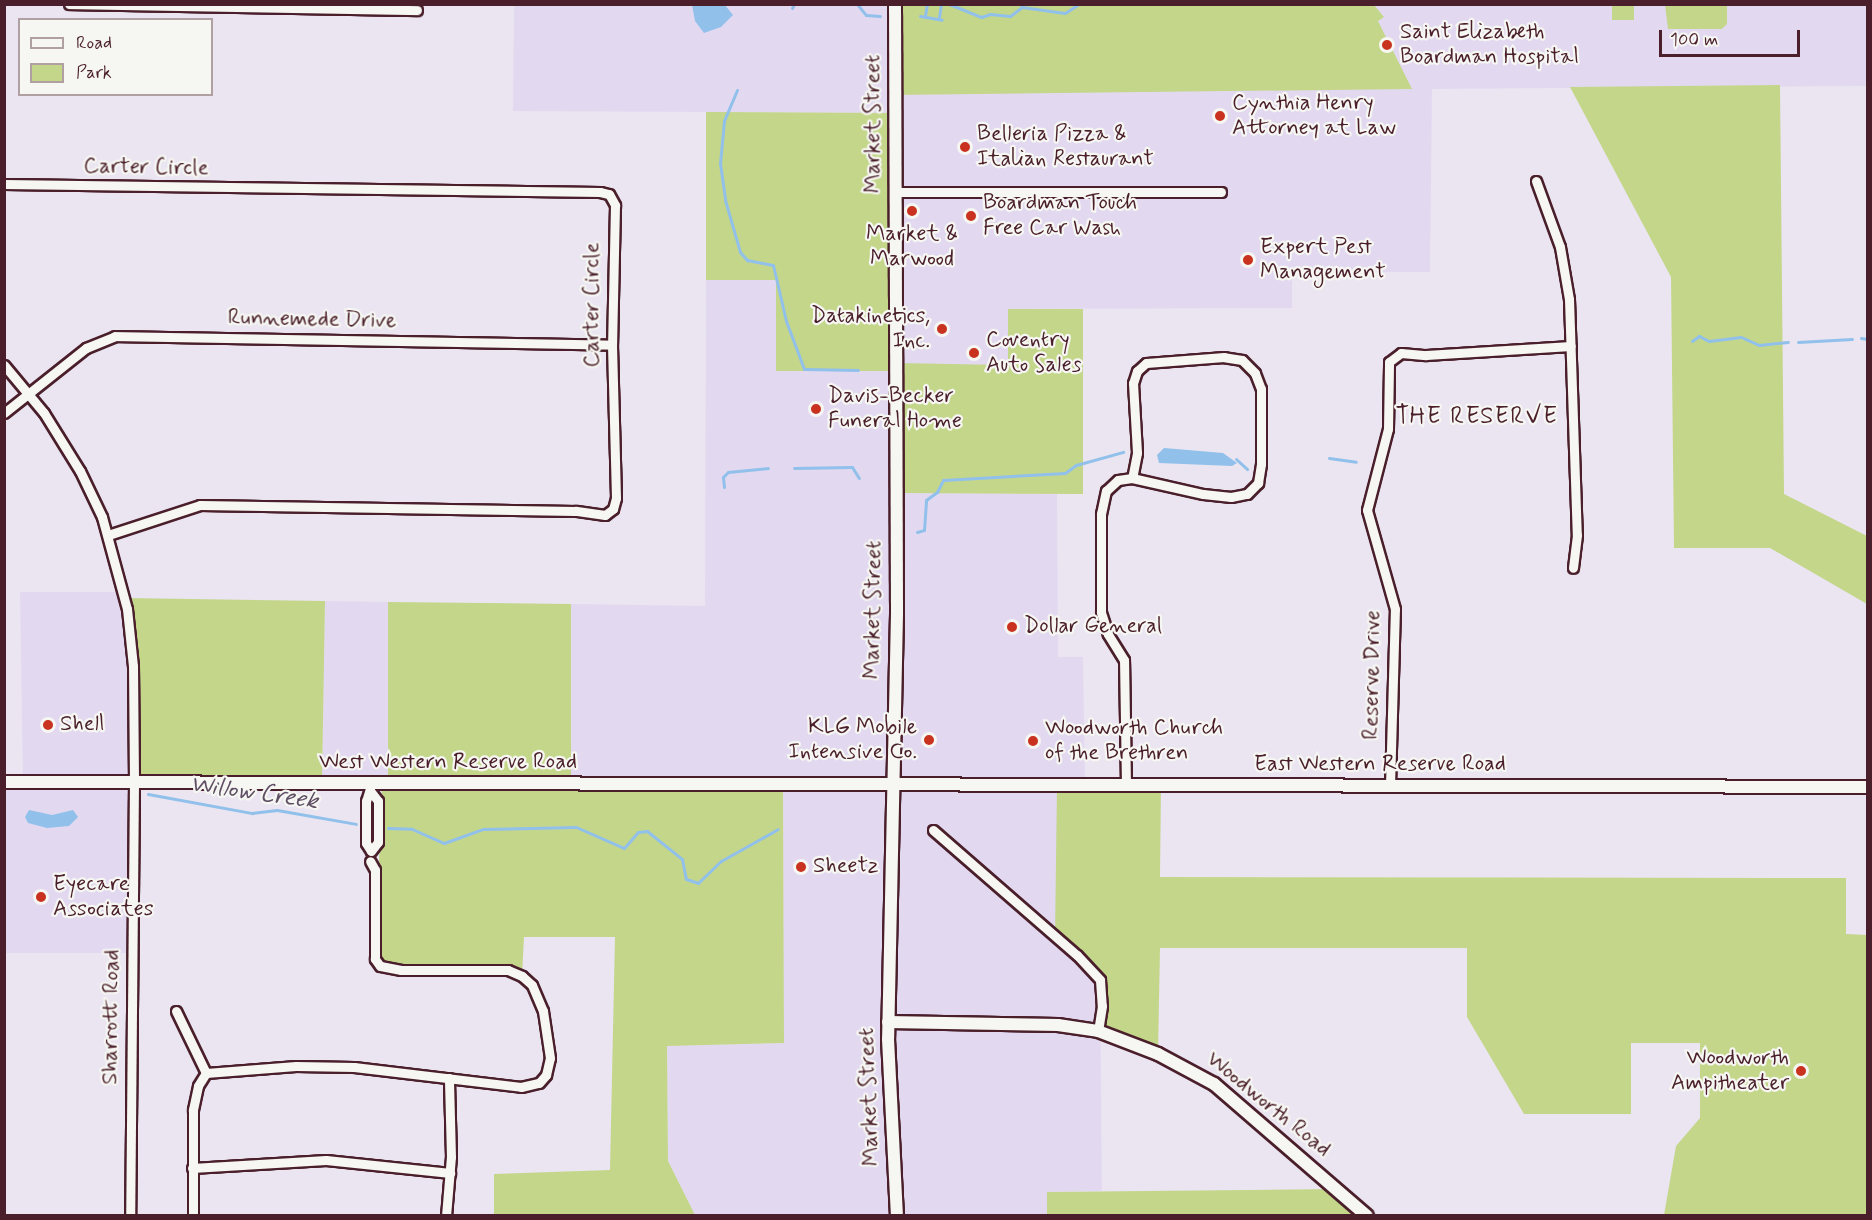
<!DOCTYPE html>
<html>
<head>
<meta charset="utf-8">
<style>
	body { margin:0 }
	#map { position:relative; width:1872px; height:1220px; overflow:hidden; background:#eae5f1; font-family:Mynerve,sans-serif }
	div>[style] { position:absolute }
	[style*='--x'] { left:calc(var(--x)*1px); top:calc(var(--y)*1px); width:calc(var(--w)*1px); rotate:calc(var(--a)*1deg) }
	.built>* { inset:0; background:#e2d9f0 }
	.green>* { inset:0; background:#c4d68a }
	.water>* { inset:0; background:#91c0eb }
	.stream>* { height:3px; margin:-1.5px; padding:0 1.5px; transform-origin:1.5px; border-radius:1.5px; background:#91c0eb }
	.roads { filter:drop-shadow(2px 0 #4a1f2b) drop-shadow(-2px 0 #4a1f2b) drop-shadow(0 2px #4a1f2b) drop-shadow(0 -2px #4a1f2b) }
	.minor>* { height:9px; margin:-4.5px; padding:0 4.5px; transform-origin:4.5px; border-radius:4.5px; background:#f6f6f2 }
	.major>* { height:12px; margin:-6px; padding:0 6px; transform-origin:6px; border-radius:6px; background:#f6f6f2 }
	.dots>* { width:16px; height:16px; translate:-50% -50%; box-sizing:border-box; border:3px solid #f6f6f2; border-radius:50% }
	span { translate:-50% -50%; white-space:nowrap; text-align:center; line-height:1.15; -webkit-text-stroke:4.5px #f6f6f2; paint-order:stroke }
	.poi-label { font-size:22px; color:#4a1f2b }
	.left { translate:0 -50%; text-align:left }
	.right { translate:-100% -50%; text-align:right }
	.street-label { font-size:22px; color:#4a1f2b }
	.neighbourhood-label { font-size:24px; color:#4a1f2b; letter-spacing:1.5px }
	.water-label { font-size:24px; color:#5f4f65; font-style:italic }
	.frame { position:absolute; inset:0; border:6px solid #4a1f2b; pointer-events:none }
	.legend { position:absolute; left:18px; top:18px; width:195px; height:78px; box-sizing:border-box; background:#f6f6f2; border:2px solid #b1a0a2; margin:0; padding:8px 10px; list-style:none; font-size:18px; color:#4a1f2b }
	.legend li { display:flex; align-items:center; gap:12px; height:30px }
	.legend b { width:30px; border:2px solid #b1a0a2 }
	.scale { position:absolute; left:1659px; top:30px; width:141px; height:27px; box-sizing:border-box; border:3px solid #4a1f2b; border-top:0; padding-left:8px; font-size:18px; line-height:21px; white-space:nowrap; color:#4a1f2b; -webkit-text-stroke:4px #f6f6f2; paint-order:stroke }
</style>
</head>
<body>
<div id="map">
	<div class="built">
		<i style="clip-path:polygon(514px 5px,1867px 5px,1867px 86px,1432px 89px,1430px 272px,1292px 272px,1292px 308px,1008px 309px,1009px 365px,896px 364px,895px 113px,513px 111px)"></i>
		<i style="clip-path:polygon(706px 280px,776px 280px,896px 371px,897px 493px,1057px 494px,1058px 657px,1083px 657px,1085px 785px,1100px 980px,1102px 1191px,1047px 1192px,1047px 1215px,695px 1215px,668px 1161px,667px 1046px,784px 1043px,783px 784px,570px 785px,571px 604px,705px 606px)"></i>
		<i style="clip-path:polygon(20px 592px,124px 592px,132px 649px,132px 953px,5px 953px,5px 782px,23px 781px)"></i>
		<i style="clip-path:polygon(325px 601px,388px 602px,388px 785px,322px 784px)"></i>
	</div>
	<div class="green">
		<i style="clip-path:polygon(895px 5px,1374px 5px,1384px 17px,1378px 21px,1412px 89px,895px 95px)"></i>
		<i style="clip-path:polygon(1612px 5px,1634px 5px,1634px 20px,1612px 20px)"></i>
		<i style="clip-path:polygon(1665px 5px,1727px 5px,1727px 24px,1722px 29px,1668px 29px)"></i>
		<i style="clip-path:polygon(1780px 85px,1784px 494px,1867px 536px,1867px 604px,1770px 548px,1674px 548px,1671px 277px,1570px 87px)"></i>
		<i style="clip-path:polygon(706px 112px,895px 113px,896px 363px,1008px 365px,1008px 309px,1083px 309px,1083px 494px,897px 493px,896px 371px,776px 371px,776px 280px,706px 280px)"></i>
		<i style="clip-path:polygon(125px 598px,325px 601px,322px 784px,134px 782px,133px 684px)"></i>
		<i style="clip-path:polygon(388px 602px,571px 604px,571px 785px,783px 784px,784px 1043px,667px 1046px,668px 1161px,695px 1215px,494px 1215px,494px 1174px,610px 1170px,615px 937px,524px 937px,522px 976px,508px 970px,401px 970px,375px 959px,382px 785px,388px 785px)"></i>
		<i style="clip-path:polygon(1161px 784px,1160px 877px,1846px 878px,1846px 934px,1867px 935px,1867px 1215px,1664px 1215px,1676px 1146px,1700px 1118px,1700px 1043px,1631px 1043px,1631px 1114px,1524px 1114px,1467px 1017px,1467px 948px,1160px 948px,1158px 1054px,1098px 1031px,1100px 980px,1055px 936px,1057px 785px)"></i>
		<i style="clip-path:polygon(1337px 1189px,1367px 1215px,1047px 1215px,1047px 1192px)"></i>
	</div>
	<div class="water">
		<i style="clip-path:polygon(692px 5px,725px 5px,733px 15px,721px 27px,704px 33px,695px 21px)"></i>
		<i style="clip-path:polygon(1164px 448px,1223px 453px,1237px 463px,1232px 466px,1159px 463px,1157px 455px)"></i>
		<i style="clip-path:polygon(29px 810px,52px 815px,73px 810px,78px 817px,69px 826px,47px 828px,28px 823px,25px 817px)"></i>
	</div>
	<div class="stream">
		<i style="--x:857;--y:4;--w:14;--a:51"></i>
		<i style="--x:866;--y:15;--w:14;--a:4"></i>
		<i style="--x:949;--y:4;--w:35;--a:22"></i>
		<i style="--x:981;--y:17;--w:9;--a:-18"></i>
		<i style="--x:990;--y:14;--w:20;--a:6"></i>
		<i style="--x:1010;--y:16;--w:15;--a:-37"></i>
		<i style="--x:1022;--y:7;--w:43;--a:7.9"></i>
		<i style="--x:1065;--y:13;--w:17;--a:-33"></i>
		<i style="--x:792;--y:8;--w:4;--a:-63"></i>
		<i style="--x:920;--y:16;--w:22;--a:10"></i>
		<i style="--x:925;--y:16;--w:12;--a:-81"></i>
		<i style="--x:939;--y:17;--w:13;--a:-81"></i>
		<i style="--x:737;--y:90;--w:34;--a:113"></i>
		<i style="--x:724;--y:121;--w:42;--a:95.4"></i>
		<i style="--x:720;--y:163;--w:37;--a:82"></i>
		<i style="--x:725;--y:200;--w:54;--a:73.9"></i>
		<i style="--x:740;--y:252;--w:11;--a:49"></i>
		<i style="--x:747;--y:260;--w:26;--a:11"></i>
		<i style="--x:773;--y:265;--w:57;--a:76.9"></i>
		<i style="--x:786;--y:321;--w:51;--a:69.4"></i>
		<i style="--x:804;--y:369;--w:54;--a:1.1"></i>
		<i style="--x:1861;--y:338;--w:7;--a:8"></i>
		<i style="--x:1692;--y:341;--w:9;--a:-36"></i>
		<i style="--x:1699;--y:336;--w:11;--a:27"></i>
		<i style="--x:1709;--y:341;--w:32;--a:-7"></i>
		<i style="--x:1741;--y:337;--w:20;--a:24"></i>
		<i style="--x:1759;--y:345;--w:29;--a:-6"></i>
		<i style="--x:1798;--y:342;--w:54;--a:-3.2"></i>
		<i style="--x:1329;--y:458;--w:27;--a:8"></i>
		<i style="--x:1236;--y:459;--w:15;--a:42"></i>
		<i style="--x:794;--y:468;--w:58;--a:-1"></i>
		<i style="--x:852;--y:467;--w:13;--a:58"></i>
		<i style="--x:724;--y:487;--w:10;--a:-96"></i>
		<i style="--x:723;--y:477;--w:7;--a:-45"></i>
		<i style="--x:728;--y:472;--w:40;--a:-5.7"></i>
		<i style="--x:917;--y:532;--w:7;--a:-16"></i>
		<i style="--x:924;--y:530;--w:30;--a:-86"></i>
		<i style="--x:926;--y:500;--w:14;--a:-36"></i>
		<i style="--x:937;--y:492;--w:13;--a:-63"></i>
		<i style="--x:943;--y:480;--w:122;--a:-3.3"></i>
		<i style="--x:1065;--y:473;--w:14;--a:-36"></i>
		<i style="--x:1076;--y:465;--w:49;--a:-15.5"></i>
		<i style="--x:148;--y:794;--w:106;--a:10.4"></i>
		<i style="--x:252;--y:813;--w:25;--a:-7"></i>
		<i style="--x:277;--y:810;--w:80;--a:10"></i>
		<i style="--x:388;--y:828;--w:24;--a:2"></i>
		<i style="--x:412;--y:829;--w:35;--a:24"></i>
		<i style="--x:444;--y:843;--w:41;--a:-19.7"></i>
		<i style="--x:483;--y:829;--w:93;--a:-1.2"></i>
		<i style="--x:576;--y:827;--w:52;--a:23.6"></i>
		<i style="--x:624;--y:848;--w:21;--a:-49"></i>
		<i style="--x:638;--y:832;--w:9;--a:-6"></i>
		<i style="--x:647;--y:831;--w:45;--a:38.7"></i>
		<i style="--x:682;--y:859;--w:20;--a:79"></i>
		<i style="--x:686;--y:879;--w:13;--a:18"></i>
		<i style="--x:698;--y:883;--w:32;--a:-44"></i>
		<i style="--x:721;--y:861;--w:65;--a:-29.3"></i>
	</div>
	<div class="roads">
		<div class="minor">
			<i style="--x:69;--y:4;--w:348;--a:1"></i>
			<i style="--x:1536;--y:181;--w:70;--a:70"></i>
			<i style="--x:1560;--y:247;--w:53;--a:80.2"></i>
			<i style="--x:1569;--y:299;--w:236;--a:88.1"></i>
			<i style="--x:1577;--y:535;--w:33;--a:97"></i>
			<i style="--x:4;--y:184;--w:596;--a:0.77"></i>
			<i style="--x:600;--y:192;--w:9;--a:13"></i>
			<i style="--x:609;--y:194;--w:13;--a:61"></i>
			<i style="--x:615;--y:205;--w:140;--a:91.2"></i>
			<i style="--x:612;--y:345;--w:153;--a:88.5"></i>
			<i style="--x:616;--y:498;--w:11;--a:105"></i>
			<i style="--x:613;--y:509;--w:10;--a:143"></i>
			<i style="--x:605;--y:515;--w:30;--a:-172"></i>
			<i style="--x:575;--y:511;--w:375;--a:-179.1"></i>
			<i style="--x:200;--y:505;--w:97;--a:161.9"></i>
			<i style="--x:896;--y:192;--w:325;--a:0"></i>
			<i style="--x:4;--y:365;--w:62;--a:50.2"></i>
			<i style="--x:44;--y:413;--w:68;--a:58.2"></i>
			<i style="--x:80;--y:471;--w:51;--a:64.4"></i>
			<i style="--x:102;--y:517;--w:95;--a:74.8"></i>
			<i style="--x:127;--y:609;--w:57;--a:84"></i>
			<i style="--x:133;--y:666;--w:116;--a:89.5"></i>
			<i style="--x:134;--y:782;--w:434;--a:90.5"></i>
			<i style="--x:4;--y:413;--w:105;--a:-38.4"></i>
			<i style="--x:86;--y:348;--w:31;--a:-22"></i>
			<i style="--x:115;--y:336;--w:497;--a:1"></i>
			<i style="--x:371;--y:785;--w:17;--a:107"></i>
			<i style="--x:366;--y:801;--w:42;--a:90"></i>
			<i style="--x:366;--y:843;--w:9;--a:58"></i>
			<i style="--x:371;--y:851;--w:11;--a:-52"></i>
			<i style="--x:378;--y:842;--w:41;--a:-90"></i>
			<i style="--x:378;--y:801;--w:11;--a:-128"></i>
			<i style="--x:1126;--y:785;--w:125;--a:-90.9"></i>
			<i style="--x:1124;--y:660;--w:31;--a:-122"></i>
			<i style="--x:1108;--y:634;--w:23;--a:-108"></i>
			<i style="--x:1101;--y:612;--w:98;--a:-90"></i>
			<i style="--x:1101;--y:514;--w:24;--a:-78"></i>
			<i style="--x:1106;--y:491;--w:16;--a:-43"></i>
			<i style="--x:1118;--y:480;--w:14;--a:-8"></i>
			<i style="--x:1132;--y:478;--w:73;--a:12.7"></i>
			<i style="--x:1203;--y:494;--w:28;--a:6"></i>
			<i style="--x:1231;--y:497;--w:16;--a:-11"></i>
			<i style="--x:1247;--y:494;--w:16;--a:-45"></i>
			<i style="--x:1258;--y:483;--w:19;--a:-81"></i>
			<i style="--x:1261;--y:464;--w:75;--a:-90"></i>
			<i style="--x:1261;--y:389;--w:17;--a:-111"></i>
			<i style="--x:1255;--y:373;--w:18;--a:-135"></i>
			<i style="--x:1242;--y:360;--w:18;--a:-171"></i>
			<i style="--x:1224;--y:357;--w:78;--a:175.6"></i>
			<i style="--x:1146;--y:363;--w:12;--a:138"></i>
			<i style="--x:1137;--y:371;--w:13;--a:108"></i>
			<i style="--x:1133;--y:383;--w:70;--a:86.7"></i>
			<i style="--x:1137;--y:453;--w:25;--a:101"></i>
			<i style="--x:1390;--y:786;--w:177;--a:-88.4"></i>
			<i style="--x:1395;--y:609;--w:103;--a:-105.8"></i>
			<i style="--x:1367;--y:510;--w:84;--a:-75.5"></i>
			<i style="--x:1388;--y:429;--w:67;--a:-89.1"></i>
			<i style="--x:1389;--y:362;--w:15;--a:-37"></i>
			<i style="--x:1401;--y:353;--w:25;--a:5"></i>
			<i style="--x:1426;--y:355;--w:145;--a:-3.6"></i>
			<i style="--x:933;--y:830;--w:191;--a:41"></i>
			<i style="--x:1077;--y:955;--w:34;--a:47"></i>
			<i style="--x:1100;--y:980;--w:26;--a:86"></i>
			<i style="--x:1102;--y:1006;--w:25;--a:99"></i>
			<i style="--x:176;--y:1011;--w:69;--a:64.2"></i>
			<i style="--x:206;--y:1073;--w:15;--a:122"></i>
			<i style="--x:198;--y:1086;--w:25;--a:102"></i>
			<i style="--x:193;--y:1110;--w:106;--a:90"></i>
			<i style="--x:206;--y:1073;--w:90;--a:-4.4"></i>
			<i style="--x:296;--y:1066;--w:58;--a:1"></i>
			<i style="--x:354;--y:1067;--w:168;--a:6.8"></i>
			<i style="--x:521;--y:1087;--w:18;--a:-13"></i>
			<i style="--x:539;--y:1083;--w:11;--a:-49"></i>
			<i style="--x:546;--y:1075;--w:17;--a:-77"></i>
			<i style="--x:550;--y:1058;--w:48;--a:-98.5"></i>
			<i style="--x:543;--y:1011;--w:28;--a:-113"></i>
			<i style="--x:532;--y:985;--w:13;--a:-138"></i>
			<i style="--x:522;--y:976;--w:15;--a:-157"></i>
			<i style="--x:508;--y:970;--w:107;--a:180"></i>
			<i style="--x:401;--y:970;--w:21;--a:-169"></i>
			<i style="--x:380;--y:966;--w:9;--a:-126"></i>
			<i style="--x:375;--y:959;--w:89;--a:-90"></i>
			<i style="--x:375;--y:870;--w:10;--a:-119"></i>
			<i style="--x:192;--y:1168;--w:134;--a:-3.4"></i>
			<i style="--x:326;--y:1160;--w:125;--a:6"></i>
			<i style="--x:446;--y:1216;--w:59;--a:-85.2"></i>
			<i style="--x:451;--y:1157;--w:79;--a:-91.5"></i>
		</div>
		<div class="major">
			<i style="--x:895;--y:4;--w:610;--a:89.81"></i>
			<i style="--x:897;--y:614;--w:425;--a:91.2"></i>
			<i style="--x:888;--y:1039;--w:177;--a:87.1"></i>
			<i style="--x:4;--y:782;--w:1864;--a:0.15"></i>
			<i style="--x:888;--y:1022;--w:170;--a:1"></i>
			<i style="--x:1058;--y:1025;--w:40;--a:8.5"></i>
			<i style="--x:1098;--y:1031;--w:64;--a:21"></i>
			<i style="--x:1158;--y:1054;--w:64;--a:28.2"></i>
			<i style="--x:1214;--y:1084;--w:202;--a:40.8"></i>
		</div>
	</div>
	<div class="dots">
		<i style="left:1387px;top:45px;background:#c8321e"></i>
		<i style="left:1220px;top:116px;background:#c8321e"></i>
		<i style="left:965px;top:147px;background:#c8321e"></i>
		<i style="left:912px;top:211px;background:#c8321e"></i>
		<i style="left:971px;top:216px;background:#c8321e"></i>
		<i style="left:1248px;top:260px;background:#c8321e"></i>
		<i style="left:942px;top:329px;background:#c8321e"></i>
		<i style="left:974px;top:353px;background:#c8321e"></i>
		<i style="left:816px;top:409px;background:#c8321e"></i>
		<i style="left:1012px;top:627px;background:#c8321e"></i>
		<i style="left:48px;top:725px;background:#c8321e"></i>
		<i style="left:929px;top:740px;background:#c8321e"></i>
		<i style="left:1033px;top:741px;background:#c8321e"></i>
		<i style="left:801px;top:867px;background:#c8321e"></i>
		<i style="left:41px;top:897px;background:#c8321e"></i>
		<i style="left:1801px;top:1071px;background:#c8321e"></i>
	</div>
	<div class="poi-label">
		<span class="left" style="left:1400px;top:45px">Saint Elizabeth<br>Boardman Hospital</span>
		<span class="left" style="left:1232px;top:116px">Cynthia Henry<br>Attorney at Law</span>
		<span class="left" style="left:977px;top:147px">Belleria Pizza &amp;<br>Italian Restaurant</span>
		<span class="left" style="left:983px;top:216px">Boardman Touch<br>Free Car Wash</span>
		<span style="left:912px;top:247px">Market &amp;<br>Marwood</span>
		<span class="left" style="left:1260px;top:260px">Expert Pest<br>Management</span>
		<span class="right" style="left:930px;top:329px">Datakinetics,<br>Inc.</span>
		<span class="left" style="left:986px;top:353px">Coventry<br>Auto Sales</span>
		<span class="left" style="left:828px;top:409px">Davis-Becker<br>Funeral Home</span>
		<span class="left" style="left:1024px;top:627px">Dollar General</span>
		<span class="left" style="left:60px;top:725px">Shell</span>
		<span class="right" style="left:917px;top:740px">KLG Mobile<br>Intensive Co.</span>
		<span class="left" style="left:1045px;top:741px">Woodworth Church<br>of the Brethren</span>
		<span class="left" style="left:813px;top:867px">Sheetz</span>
		<span class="left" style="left:53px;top:897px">Eyecare<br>Associates</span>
		<span class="right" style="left:1789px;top:1071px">Woodworth<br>Ampitheater</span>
	</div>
	<div class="street-label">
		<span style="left:874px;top:124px;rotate:-90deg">Market Street</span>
		<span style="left:146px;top:168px;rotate:1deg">Carter Circle</span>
		<span style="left:593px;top:305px;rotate:-90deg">Carter Circle</span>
		<span style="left:312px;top:320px;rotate:1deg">Runnemede Drive</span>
		<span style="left:874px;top:610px;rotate:-89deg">Market Street</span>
		<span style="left:1373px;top:675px;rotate:-89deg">Reserve Drive</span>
		<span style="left:448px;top:763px">West Western Reserve Road</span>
		<span style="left:1380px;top:765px">East Western Reserve Road</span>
		<span style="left:112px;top:1017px;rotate:-89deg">Sharrott Road</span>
		<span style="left:870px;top:1097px;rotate:-92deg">Market Street</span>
		<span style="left:1268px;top:1105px;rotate:39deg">Woodworth Road</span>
	</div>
	<div class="neighbourhood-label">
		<span style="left:1477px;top:417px">THE RESERVE</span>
	</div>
	<div class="water-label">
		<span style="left:254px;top:793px;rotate:8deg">Willow Creek</span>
	</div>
	<div class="frame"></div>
	<ul class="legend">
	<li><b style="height:8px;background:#f6f6f2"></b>Road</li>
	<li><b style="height:16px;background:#c4d68a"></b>Park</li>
	</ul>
	<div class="scale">100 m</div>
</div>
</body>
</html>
